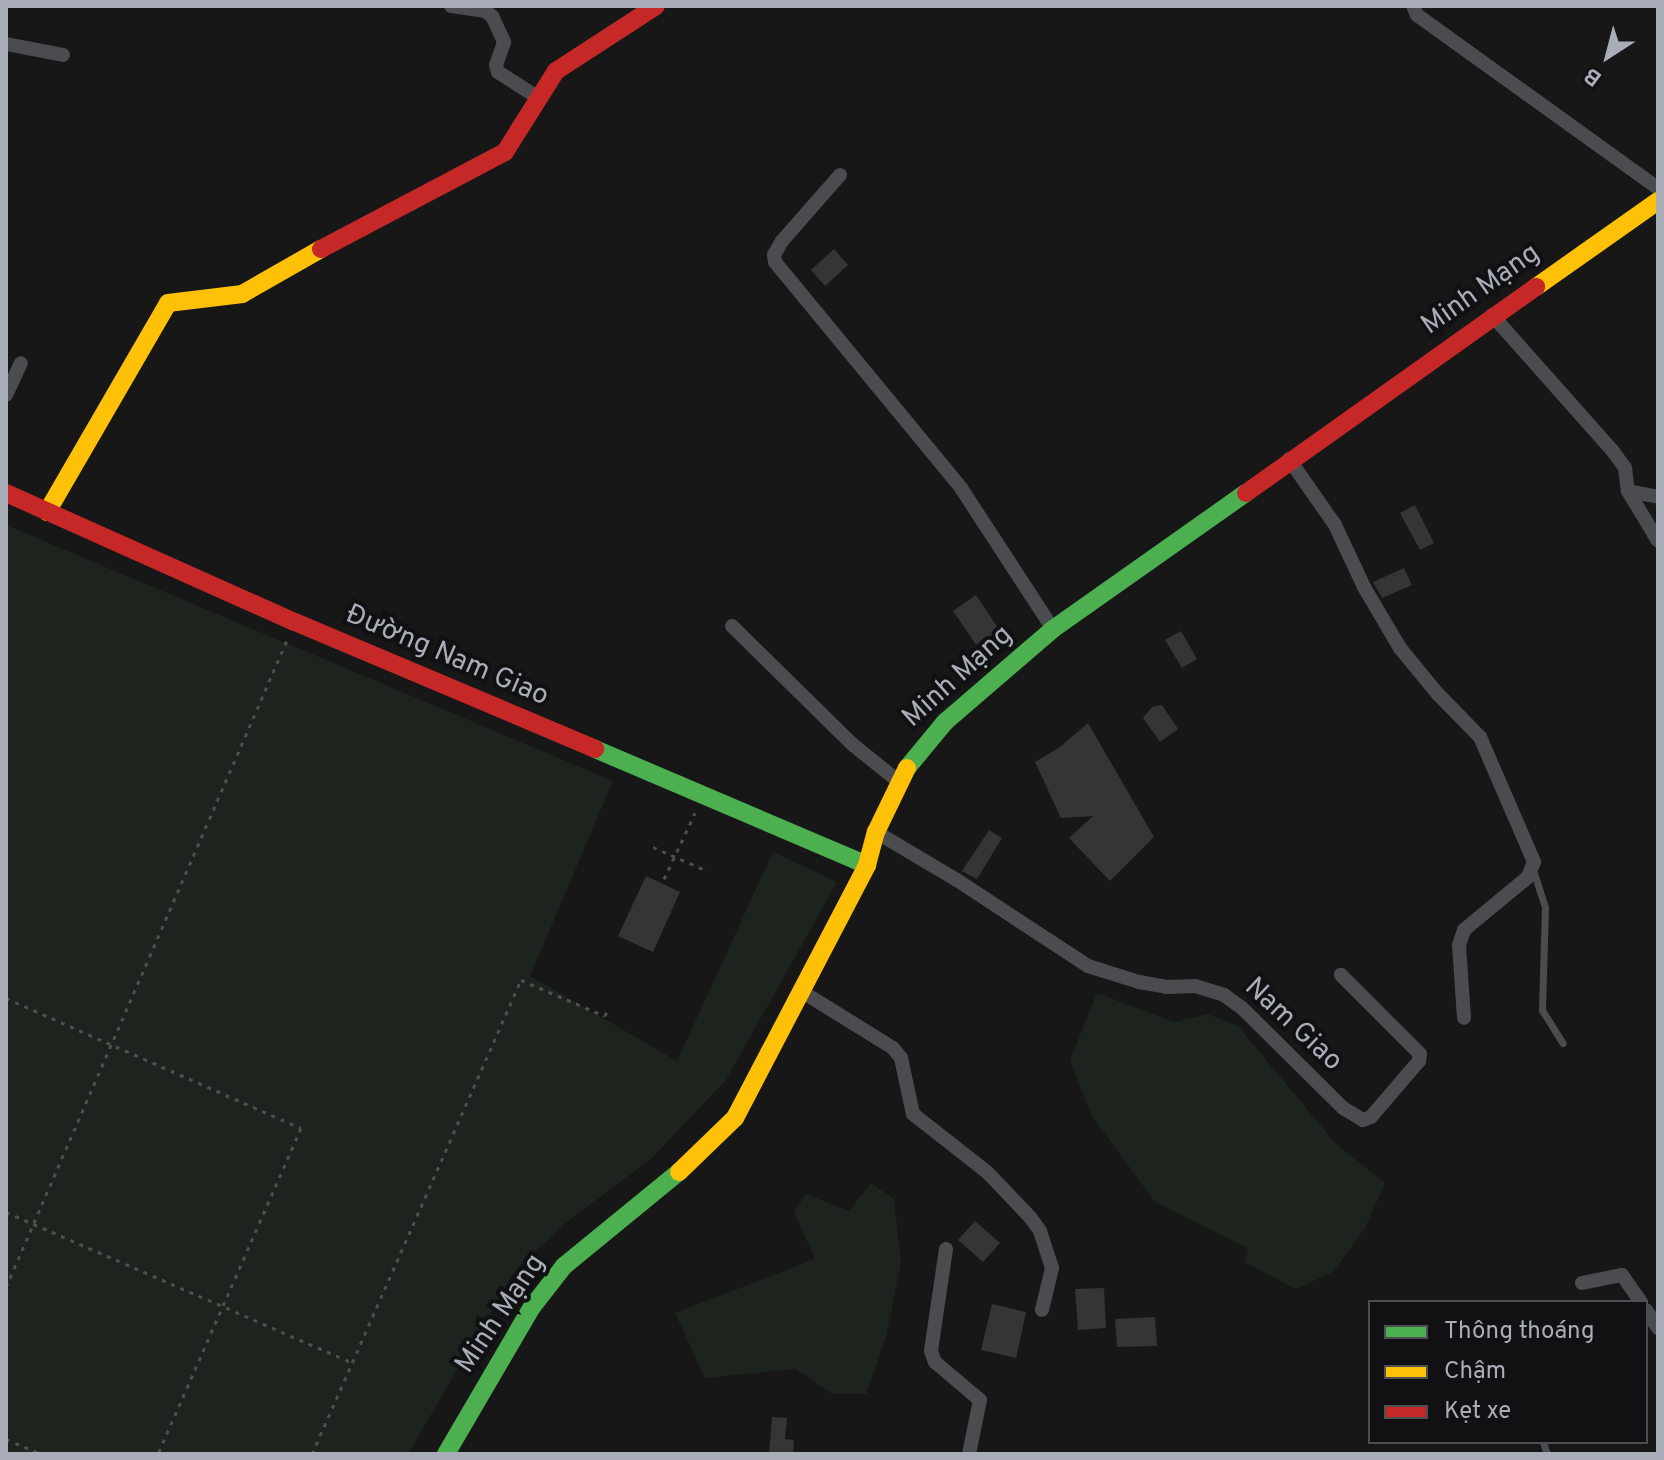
<!DOCTYPE html>
<html>
<head>
<meta charset="utf-8">
<style>
	body { margin:0 }
	#map { position:relative; width:1664px; height:1460px; overflow:hidden; background:#171717; font-family:Overpass,sans-serif }
	div>[style] { position:absolute }
	[style*='--x'] { left:calc(var(--x)*1px); top:calc(var(--y)*1px); width:calc(var(--w)*1px); rotate:calc(var(--a)*1deg) }
	.green>* { inset:0; background:#1d241e }
	.building>* { inset:0; background:#353536 }
	.path>* { height:3px; margin-top:-1.5px; transform-origin:0; background:repeating-linear-gradient(90deg,#4d4e52 0 4px,transparent 0 10px) }
	.lane>* { height:7px; margin:-3.5px; padding:0 3.5px; transform-origin:3.5px; border-radius:3.5px; background:#4b4c50 }
	.street>* { height:14px; margin:-7px; padding:0 7px; transform-origin:7px; border-radius:7px; background:#4b4c50 }
	.fast>* { height:18px; margin:-9px; padding:0 9px; transform-origin:9px; border-radius:9px; background:#4caf50 }
	.slow>* { height:18px; margin:-9px; padding:0 9px; transform-origin:9px; border-radius:9px; background:#ffc107 }
	.jam>* { height:18px; margin:-9px; padding:0 9px; transform-origin:9px; border-radius:9px; background:#c62828 }
	span { translate:-50% -50%; white-space:nowrap; text-align:center; line-height:1.15; -webkit-text-stroke:8px #111113; paint-order:stroke }
	.street-label { font-size:28px; color:#a8adb8 }
	.frame { position:absolute; inset:0; border:8px solid #a8adb8; pointer-events:none }
	.legend { position:absolute; left:1368px; top:1300px; width:280px; height:144px; box-sizing:border-box; background:#111113; border:2px solid #4d4f55; margin:0; padding:10px 14px; list-style:none; font-size:24px; color:#a8adb8 }
	.legend li { display:flex; align-items:center; gap:16px; height:40px }
	.legend b { width:40px; border:2px solid #4d4f55 }
	.north { position:absolute; left:1568px; top:16px; width:80px; height:80px; -webkit-text-stroke:6px #111113; paint-order:stroke; rotate:216deg; font-size:22px; font-weight:700; line-height:32px; text-align:center; color:#a8adb8 }
	.north::after { content:''; display:block; margin:auto; width:28px; height:36px; background:#a8adb8; clip-path:polygon(50% 0,100% 100%,50% 72%,0 100%) }
</style>
</head>
<body>
<div id="map">
	<div class="green">
		<i style="clip-path:polygon(6px 525px,613px 781px,530px 976px,677px 1061px,773px 852px,837px 882px,726px 1080px,651px 1159px,564px 1224px,515px 1271px,408px 1454px,6px 1454px)"></i>
		<i style="clip-path:polygon(1097px 993px,1174px 1022px,1208px 1014px,1238px 1026px,1336px 1144px,1385px 1183px,1365px 1228px,1333px 1272px,1296px 1289px,1244px 1262px,1249px 1249px,1155px 1202px,1091px 1115px,1070px 1060px)"></i>
		<i style="clip-path:polygon(871px 1183px,894px 1199px,901px 1262px,886px 1337px,866px 1394px,832px 1394px,796px 1369px,705px 1378px,675px 1313px,815px 1259px,794px 1212px,806px 1194px,849px 1211px)"></i>
	</div>
	<div class="building">
		<i style="clip-path:polygon(834px 249px,848px 265px,825px 286px,811px 270px)"></i>
		<i style="clip-path:polygon(1415px 505px,1434px 543px,1420px 550px,1400px 513px)"></i>
		<i style="clip-path:polygon(1404px 568px,1412px 585px,1382px 598px,1373px 582px)"></i>
		<i style="clip-path:polygon(976px 595px,1002px 634px,979px 649px,953px 611px)"></i>
		<i style="clip-path:polygon(1181px 631px,1197px 659px,1182px 668px,1165px 640px)"></i>
		<i style="clip-path:polygon(1162px 705px,1178px 729px,1160px 742px,1143px 718px,1152px 707px)"></i>
		<i style="clip-path:polygon(1088px 723px,1154px 837px,1110px 881px,1069px 838px,1093px 816px,1061px 818px,1035px 762px,1060px 747px)"></i>
		<i style="clip-path:polygon(989px 830px,1002px 838px,977px 879px,962px 871px)"></i>
		<i style="clip-path:polygon(646px 876px,680px 892px,653px 952px,618px 936px)"></i>
		<i style="clip-path:polygon(975px 1221px,1000px 1243px,983px 1262px,958px 1240px)"></i>
		<i style="clip-path:polygon(1104px 1288px,1106px 1328px,1078px 1330px,1075px 1289px)"></i>
		<i style="clip-path:polygon(992px 1304px,1026px 1312px,1016px 1358px,981px 1350px)"></i>
		<i style="clip-path:polygon(1155px 1317px,1157px 1346px,1117px 1347px,1115px 1319px)"></i>
		<i style="clip-path:polygon(772px 1417px,787px 1418px,785px 1439px,794px 1440px,793px 1454px,769px 1454px)"></i>
	</div>
	<div class="path">
		<i style="--x:653;--y:847;--w:60;--a:23.6"></i>
		<i style="--x:664;--y:879;--w:73;--a:-64.8"></i>
		<i style="--x:6;--y:998;--w:322;--a:23.8"></i>
		<i style="--x:301;--y:1128;--w:356;--a:113.7"></i>
		<i style="--x:6;--y:1212;--w:379;--a:23.5"></i>
		<i style="--x:6;--y:1287;--w:705;--a:-66.52"></i>
		<i style="--x:6;--y:1439;--w:38;--a:23"></i>
		<i style="--x:312;--y:1454;--w:518;--a:-66.21"></i>
		<i style="--x:521;--y:980;--w:91;--a:23.2"></i>
		<i style="--x:605;--y:1016;--w:9;--a:-69"></i>
	</div>
	<div class="lane">
		<i style="--x:1533;--y:870;--w:39;--a:72"></i>
		<i style="--x:1545;--y:907;--w:103;--a:91.7"></i>
		<i style="--x:1542;--y:1010;--w:39;--a:58"></i>
		<i style="--x:1543;--y:1442;--w:13;--a:72"></i>
	</div>
	<div class="street">
		<i style="--x:451;--y:6;--w:34;--a:8"></i>
		<i style="--x:485;--y:11;--w:9;--a:36"></i>
		<i style="--x:492;--y:16;--w:29;--a:65"></i>
		<i style="--x:504;--y:42;--w:24;--a:109"></i>
		<i style="--x:496;--y:65;--w:7;--a:74"></i>
		<i style="--x:498;--y:72;--w:50;--a:32.7"></i>
		<i style="--x:1413;--y:6;--w:10;--a:66"></i>
		<i style="--x:1417;--y:15;--w:297;--a:35.7"></i>
		<i style="--x:6;--y:44;--w:58;--a:10.9"></i>
		<i style="--x:840;--y:175;--w:88;--a:131.3"></i>
		<i style="--x:782;--y:241;--w:16;--a:120"></i>
		<i style="--x:774;--y:255;--w:7;--a:82"></i>
		<i style="--x:775;--y:262;--w:293;--a:50.5"></i>
		<i style="--x:961;--y:488;--w:168;--a:56.9"></i>
		<i style="--x:1492;--y:315;--w:181;--a:48.4"></i>
		<i style="--x:1612;--y:450;--w:22;--a:54"></i>
		<i style="--x:1625;--y:468;--w:23;--a:83"></i>
		<i style="--x:1628;--y:491;--w:58;--a:59"></i>
		<i style="--x:6;--y:395;--w:35;--a:-65"></i>
		<i style="--x:1289;--y:459;--w:80;--a:55.1"></i>
		<i style="--x:1335;--y:525;--w:68;--a:64.9"></i>
		<i style="--x:1364;--y:587;--w:71;--a:59.5"></i>
		<i style="--x:1400;--y:648;--w:58;--a:50.6"></i>
		<i style="--x:1437;--y:693;--w:62;--a:45.7"></i>
		<i style="--x:1480;--y:737;--w:136;--a:66.6"></i>
		<i style="--x:1534;--y:862;--w:16;--a:112"></i>
		<i style="--x:1528;--y:877;--w:83;--a:140.4"></i>
		<i style="--x:1464;--y:930;--w:16;--a:108"></i>
		<i style="--x:1459;--y:945;--w:73;--a:86.1"></i>
		<i style="--x:1628;--y:491;--w:31;--a:11"></i>
		<i style="--x:732;--y:626;--w:168;--a:44.5"></i>
		<i style="--x:852;--y:744;--w:59;--a:38.8"></i>
		<i style="--x:876;--y:832;--w:94;--a:30.7"></i>
		<i style="--x:957;--y:880;--w:157;--a:33.3"></i>
		<i style="--x:1088;--y:966;--w:53;--a:17.4"></i>
		<i style="--x:1139;--y:982;--w:27;--a:10"></i>
		<i style="--x:1166;--y:987;--w:29;--a:-2"></i>
		<i style="--x:1195;--y:986;--w:30;--a:17"></i>
		<i style="--x:1224;--y:995;--w:22;--a:36"></i>
		<i style="--x:1242;--y:1008;--w:142;--a:44.7"></i>
		<i style="--x:1343;--y:1108;--w:23;--a:31"></i>
		<i style="--x:1363;--y:1120;--w:9;--a:-21"></i>
		<i style="--x:1371;--y:1117;--w:74;--a:-49.4"></i>
		<i style="--x:1419;--y:1061;--w:7;--a:-82"></i>
		<i style="--x:1420;--y:1054;--w:112;--a:-135"></i>
		<i style="--x:801;--y:991;--w:108;--a:31.8"></i>
		<i style="--x:893;--y:1048;--w:13;--a:51"></i>
		<i style="--x:901;--y:1058;--w:57;--a:77.9"></i>
		<i style="--x:913;--y:1114;--w:94;--a:38.1"></i>
		<i style="--x:987;--y:1172;--w:62;--a:46.3"></i>
		<i style="--x:1030;--y:1217;--w:17;--a:54"></i>
		<i style="--x:1040;--y:1231;--w:39;--a:72"></i>
		<i style="--x:1052;--y:1268;--w:43;--a:103.4"></i>
		<i style="--x:946;--y:1249;--w:103;--a:98.4"></i>
		<i style="--x:931;--y:1351;--w:12;--a:70"></i>
		<i style="--x:935;--y:1362;--w:59;--a:40.2"></i>
		<i style="--x:980;--y:1400;--w:55;--a:101.5"></i>
		<i style="--x:1582;--y:1283;--w:41;--a:-11.3"></i>
		<i style="--x:1622;--y:1275;--w:33;--a:55"></i>
		<i style="--x:1646;--y:1310;--w:22;--a:56"></i>
	</div>
	<div class="fast">
		<i style="--x:595;--y:749;--w:296;--a:23.1"></i>
		<i style="--x:907;--y:768;--w:60;--a:-50.4"></i>
		<i style="--x:945;--y:722;--w:143;--a:-40.7"></i>
		<i style="--x:1053;--y:629;--w:236;--a:-35.2"></i>
		<i style="--x:446;--y:1454;--w:170;--a:-59.7"></i>
		<i style="--x:532;--y:1307;--w:52;--a:-52"></i>
		<i style="--x:564;--y:1266;--w:149;--a:-39.3"></i>
	</div>
	<div class="slow">
		<i style="--x:1536;--y:287;--w:149;--a:-35.2"></i>
		<i style="--x:47;--y:512;--w:241;--a:-59.9"></i>
		<i style="--x:168;--y:303;--w:75;--a:-6.9"></i>
		<i style="--x:242;--y:294;--w:91;--a:-29.7"></i>
		<i style="--x:679;--y:1172;--w:78;--a:-44"></i>
		<i style="--x:735;--y:1118;--w:285;--a:-62.4"></i>
		<i style="--x:867;--y:865;--w:34;--a:-75"></i>
		<i style="--x:876;--y:832;--w:71;--a:-64.2"></i>
	</div>
	<div class="jam">
		<i style="--x:321;--y:249;--w:208;--a:-27.8"></i>
		<i style="--x:505;--y:152;--w:96;--a:-57.8"></i>
		<i style="--x:556;--y:71;--w:119;--a:-33"></i>
		<i style="--x:6;--y:493;--w:316;--a:24.1"></i>
		<i style="--x:295;--y:622;--w:326;--a:22.9"></i>
		<i style="--x:1246;--y:493;--w:356;--a:-35.4"></i>
	</div>
	<div class="street-label">
		<span style="left:1481px;top:290px;rotate:-35deg">Minh Mạng</span>
		<span style="left:447px;top:656px;rotate:23deg">Đường Nam Giao</span>
		<span style="left:958px;top:677px;rotate:-42deg">Minh Mạng</span>
		<span style="left:1293px;top:1025px;rotate:43deg">Nam Giao</span>
		<span style="left:501px;top:1314px;rotate:-56deg">Minh Mạng</span>
	</div>
	<div class="frame"></div>
	<ul class="legend">
	<li><b style="height:10px;background:#4caf50"></b>Thông thoáng</li>
	<li><b style="height:10px;background:#ffc107"></b>Chậm</li>
	<li><b style="height:10px;background:#c62828"></b>Kẹt xe</li>
	</ul>
	<div class="north">B</div>
</div>
</body>
</html>
